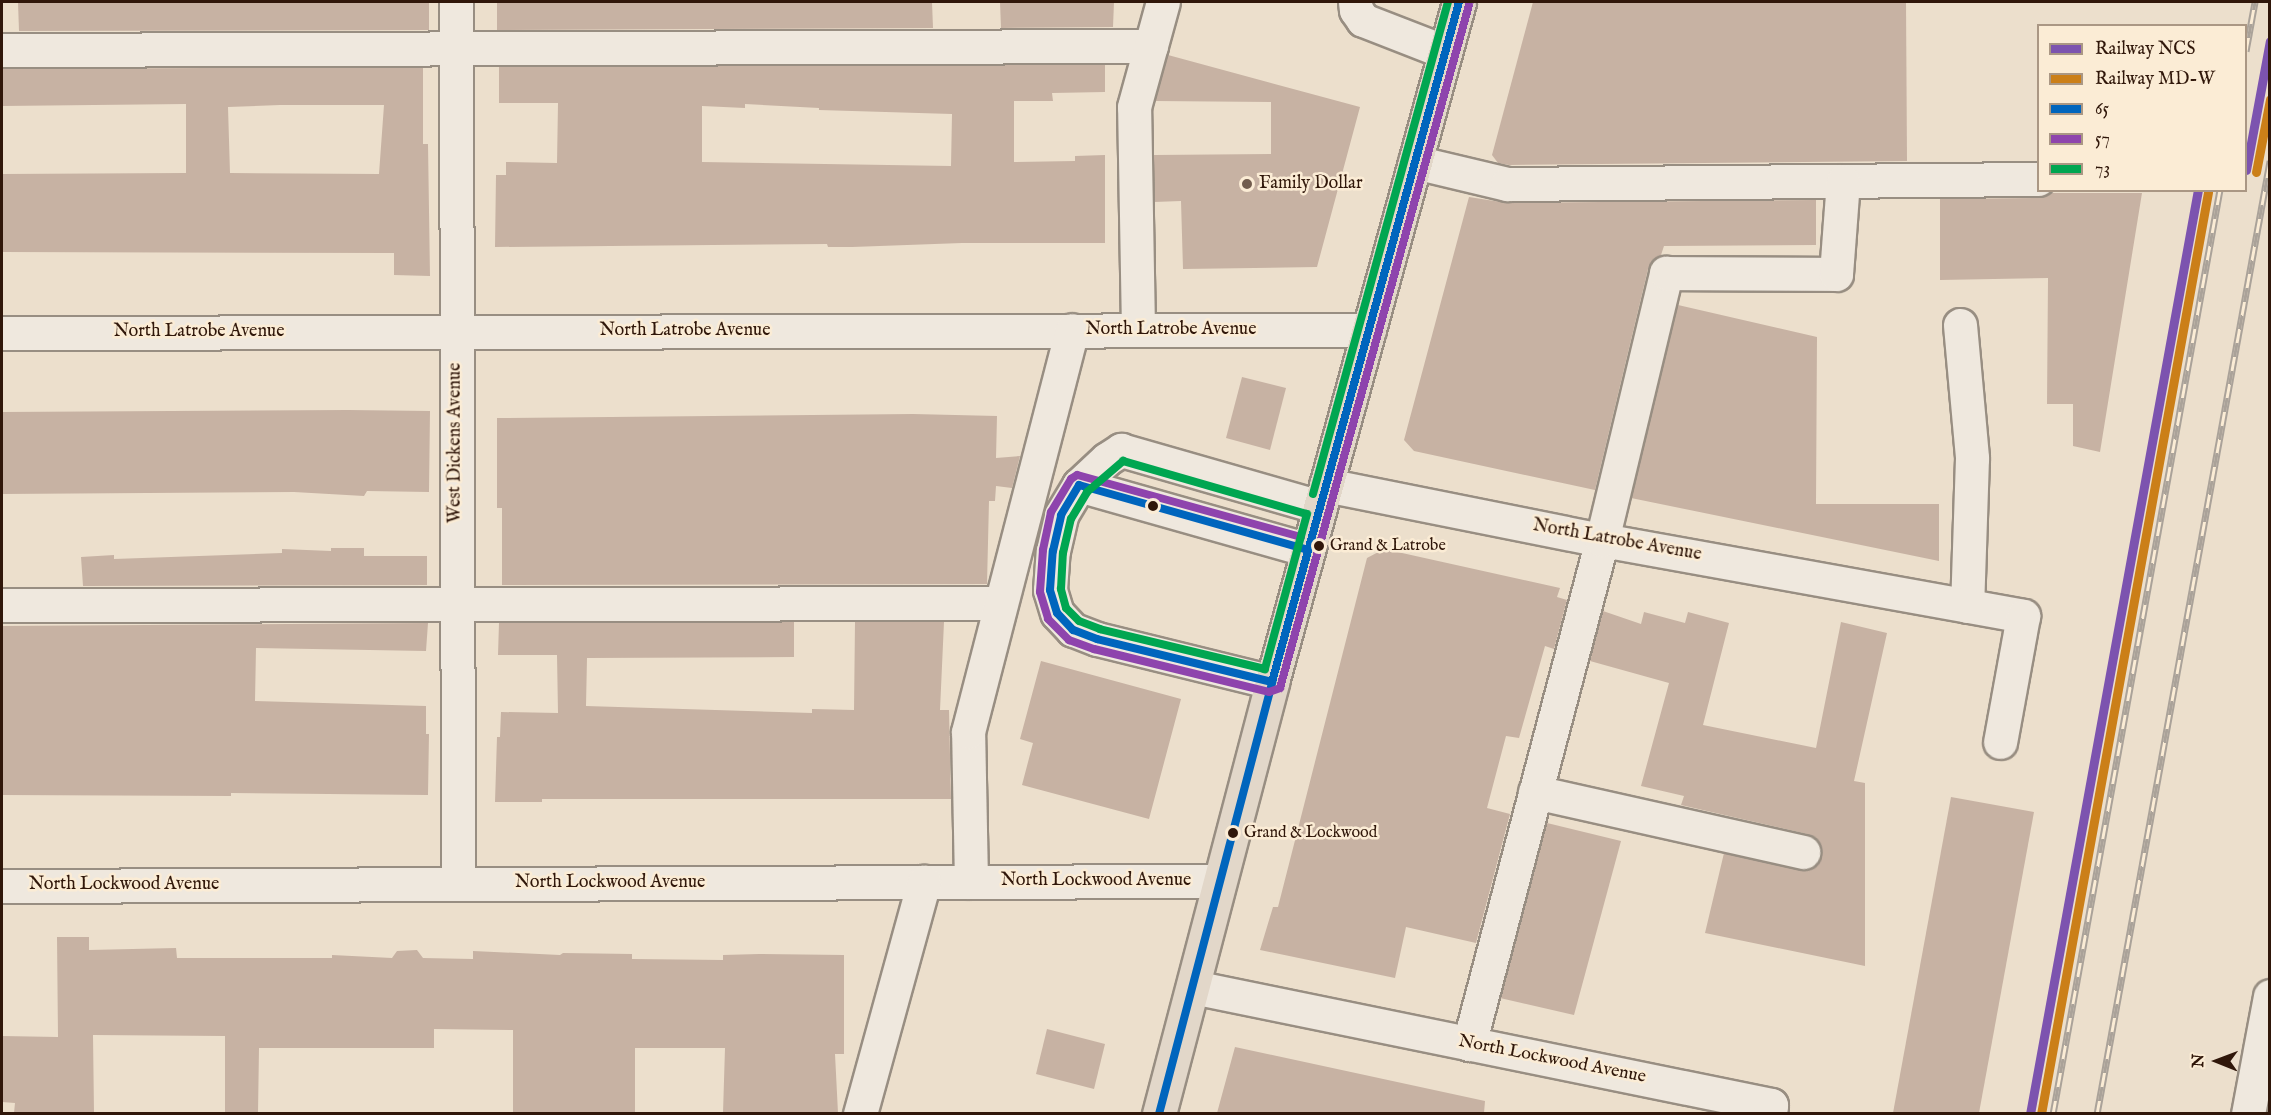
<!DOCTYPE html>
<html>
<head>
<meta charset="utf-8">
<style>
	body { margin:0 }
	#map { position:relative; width:2271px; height:1115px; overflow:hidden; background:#ecdfcc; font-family:"IM FELL English",serif }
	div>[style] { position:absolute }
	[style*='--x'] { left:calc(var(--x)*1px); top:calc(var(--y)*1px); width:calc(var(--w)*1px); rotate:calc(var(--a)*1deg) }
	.building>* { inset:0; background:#c7b2a3 }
	.roads { filter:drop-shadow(2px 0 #988e82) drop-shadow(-2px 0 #988e82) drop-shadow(0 2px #988e82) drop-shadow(0 -2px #988e82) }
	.minor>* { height:33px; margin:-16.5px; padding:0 16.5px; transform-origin:16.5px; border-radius:16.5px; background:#efe8de }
	.major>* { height:33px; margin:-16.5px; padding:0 16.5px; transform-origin:16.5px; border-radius:16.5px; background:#e2d7c9 }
	.rail>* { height:7px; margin-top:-3.5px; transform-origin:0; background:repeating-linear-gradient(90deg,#fbecd5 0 14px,#aaa299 0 28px); box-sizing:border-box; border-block:2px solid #aaa299 }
	.bus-1>* { height:8px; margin:-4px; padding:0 4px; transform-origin:4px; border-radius:4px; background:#0065bd }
	.bus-2>* { height:8px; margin:-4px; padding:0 4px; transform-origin:4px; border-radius:4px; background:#8e44ad }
	.bus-3>* { height:8px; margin:-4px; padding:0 4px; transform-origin:4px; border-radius:4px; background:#00a651 }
	.rail-1>* { height:9px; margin:-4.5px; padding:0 4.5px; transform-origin:4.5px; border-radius:4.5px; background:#7c53af }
	.rail-2>* { height:9px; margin:-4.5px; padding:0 4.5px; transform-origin:4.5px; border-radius:4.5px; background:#cb7f18 }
	.dots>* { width:16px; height:16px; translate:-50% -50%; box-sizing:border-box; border:3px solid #fbecd5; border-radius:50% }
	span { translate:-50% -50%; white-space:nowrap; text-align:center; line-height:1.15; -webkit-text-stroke:5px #fbecd5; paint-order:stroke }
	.bus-label { font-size:16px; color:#30170a }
	.left { translate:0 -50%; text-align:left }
	.poi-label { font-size:18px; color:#30170a }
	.street-label { font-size:18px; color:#30170a }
	.frame { position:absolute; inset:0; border:3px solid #30170a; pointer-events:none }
	.legend { position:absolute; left:2037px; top:24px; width:210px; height:168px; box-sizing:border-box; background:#fbecd5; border:2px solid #aa9784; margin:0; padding:8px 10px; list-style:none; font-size:18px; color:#30170a }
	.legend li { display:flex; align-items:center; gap:12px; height:30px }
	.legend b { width:30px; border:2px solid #aa9784 }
	.north { position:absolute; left:2187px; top:1031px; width:60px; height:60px; -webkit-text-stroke:4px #fbecd5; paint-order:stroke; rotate:271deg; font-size:16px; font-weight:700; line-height:24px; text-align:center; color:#30170a }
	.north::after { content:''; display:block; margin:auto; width:21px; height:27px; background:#30170a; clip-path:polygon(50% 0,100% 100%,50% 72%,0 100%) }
</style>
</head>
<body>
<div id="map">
	<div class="building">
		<i style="clip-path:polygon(18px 2px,429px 2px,429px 30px,19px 31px)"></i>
		<i style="clip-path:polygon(497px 2px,932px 2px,933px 28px,497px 30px)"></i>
		<i style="clip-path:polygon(1000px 2px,1114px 2px,1113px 27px,1001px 28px)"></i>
		<i style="clip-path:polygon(1533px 2px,1906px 2px,1907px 161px,1509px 165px,1498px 163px,1492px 155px)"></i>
		<i style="clip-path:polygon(1168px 55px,1360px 107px,1317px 267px,1183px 269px,1181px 201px,1154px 202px,1154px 155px,1271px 154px,1271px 102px,1155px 101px)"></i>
		<i style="clip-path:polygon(evenodd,940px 65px,1105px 65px,1105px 92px,1052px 93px,1053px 101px,1014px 101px,1014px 162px,1075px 161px,1075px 156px,1105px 155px,1105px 243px,962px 243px,852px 247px,828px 247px,827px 244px,495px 247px,496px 175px,506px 175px,506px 162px,557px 163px,558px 103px,499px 103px,499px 67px,940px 65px,745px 104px,819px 108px,819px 110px,952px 114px,951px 166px,702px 162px,702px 106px,745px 108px,745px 104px)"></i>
		<i style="clip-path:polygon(evenodd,423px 67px,423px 144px,428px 144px,430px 276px,394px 275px,394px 253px,2px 252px,2px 174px,186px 173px,186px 104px,2px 106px,2px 69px,423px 67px,280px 105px,384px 105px,379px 174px,230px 173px,228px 107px,280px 105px)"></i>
		<i style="clip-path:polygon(2049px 193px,2142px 193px,2100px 452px,2073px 446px,2073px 404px,2047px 404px,2048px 278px,1940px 280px,1940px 199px,2038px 198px)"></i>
		<i style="clip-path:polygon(1469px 197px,1507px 203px,1816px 200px,1816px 245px,1664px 246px,1661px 255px,1652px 261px,1648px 269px,1595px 490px,1414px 451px,1404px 440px)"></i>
		<i style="clip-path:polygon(1678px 305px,1817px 337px,1816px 504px,1939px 504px,1939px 561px,1631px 498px)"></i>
		<i style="clip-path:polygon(1242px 377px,1286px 388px,1270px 450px,1226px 438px)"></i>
		<i style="clip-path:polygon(348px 410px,430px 411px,429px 492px,367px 491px,364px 496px,294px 492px,2px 494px,2px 412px)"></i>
		<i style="clip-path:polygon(913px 414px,997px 416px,996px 458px,1020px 456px,1012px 488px,996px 486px,995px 501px,989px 501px,987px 584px,502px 585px,502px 508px,497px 508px,497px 418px)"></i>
		<i style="clip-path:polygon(331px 548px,364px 548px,364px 556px,427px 556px,427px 585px,83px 586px,81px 557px,114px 555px,114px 559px,282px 553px,282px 549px,331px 551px)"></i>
		<i style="clip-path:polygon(1384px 549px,1560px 588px,1557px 597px,1567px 600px,1554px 649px,1545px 646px,1519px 738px,1506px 736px,1487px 808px,1510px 814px,1476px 943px,1406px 927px,1395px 978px,1260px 950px,1273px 907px,1278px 907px,1367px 558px)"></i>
		<i style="clip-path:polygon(1603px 611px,1641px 624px,1644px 612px,1685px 623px,1688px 612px,1729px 623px,1703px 725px,1816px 748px,1841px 622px,1887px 633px,1854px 781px,1865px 783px,1865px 966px,1705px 933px,1724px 853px,1808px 870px,1817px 864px,1821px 857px,1821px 847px,1816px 839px,1807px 834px,1681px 805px,1684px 796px,1641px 786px,1669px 683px,1590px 661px)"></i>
		<i style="clip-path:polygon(794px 622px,794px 657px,587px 658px,586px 706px,812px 713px,812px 709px,854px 710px,855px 622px,944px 622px,940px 710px,949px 710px,951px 799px,542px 799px,542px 802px,495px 802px,497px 737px,500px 737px,501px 712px,558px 713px,557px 655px,498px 655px,499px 623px)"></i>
		<i style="clip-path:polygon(428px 623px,426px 651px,256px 648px,255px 701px,426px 706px,426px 734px,429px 734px,428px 795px,231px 793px,231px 796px,2px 795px,2px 626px)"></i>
		<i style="clip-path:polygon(1041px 661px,1181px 699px,1149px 819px,1022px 785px,1033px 743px,1020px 739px)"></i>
		<i style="clip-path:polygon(1951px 797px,2034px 812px,1979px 1113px,1893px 1113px)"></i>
		<i style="clip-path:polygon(1547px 823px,1621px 841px,1574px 1015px,1500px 998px)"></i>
		<i style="clip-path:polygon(57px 937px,89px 937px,89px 950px,176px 948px,177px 958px,332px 958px,332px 955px,392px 958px,397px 951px,417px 950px,423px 958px,473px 959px,473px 951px,560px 955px,563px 953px,632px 954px,632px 959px,723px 960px,723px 955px,759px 954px,844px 955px,844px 1054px,835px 1054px,838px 1113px,723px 1113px,725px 1048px,635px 1048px,635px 1113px,513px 1113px,513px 1030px,434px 1029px,434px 1048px,259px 1048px,258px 1113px,225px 1113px,225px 1036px,93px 1035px,94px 1113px,14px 1113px,15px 1103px,2px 1102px,2px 1036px,58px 1037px)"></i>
		<i style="clip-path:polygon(1047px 1029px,1105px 1044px,1094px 1089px,1036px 1074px)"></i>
		<i style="clip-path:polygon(1235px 1047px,1485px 1101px,1484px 1113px,1217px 1113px)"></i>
	</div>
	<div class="roads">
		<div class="minor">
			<i style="--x:456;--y:2;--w:882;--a:89.87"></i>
			<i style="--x:1355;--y:2;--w:8;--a:83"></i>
			<i style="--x:1356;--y:10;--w:12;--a:55"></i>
			<i style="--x:1363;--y:20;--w:88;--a:21.3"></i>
			<i style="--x:2;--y:50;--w:1149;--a:-0.2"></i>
			<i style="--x:1415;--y:162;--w:95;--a:13.4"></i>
			<i style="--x:1507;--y:184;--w:531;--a:-0.54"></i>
			<i style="--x:1960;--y:325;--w:134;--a:84.8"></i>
			<i style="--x:1972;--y:458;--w:148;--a:91.9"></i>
			<i style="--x:1138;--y:330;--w:223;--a:-91"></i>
			<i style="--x:1134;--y:107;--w:109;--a:-74.6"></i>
			<i style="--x:2;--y:333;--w:1367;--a:-0.13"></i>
			<i style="--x:1079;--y:485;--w:238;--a:15.8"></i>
			<i style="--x:1326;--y:485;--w:281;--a:11.3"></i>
			<i style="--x:1602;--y:540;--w:428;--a:10.2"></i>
			<i style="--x:2023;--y:616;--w:128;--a:100.3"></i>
			<i style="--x:2;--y:605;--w:998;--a:-0.11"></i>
			<i style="--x:1272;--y:682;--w:180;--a:-166.2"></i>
			<i style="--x:1097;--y:639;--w:26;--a:-159"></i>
			<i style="--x:1073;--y:630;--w:23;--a:-133"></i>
			<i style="--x:1057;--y:613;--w:24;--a:-107"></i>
			<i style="--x:1050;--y:590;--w:39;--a:-86"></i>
			<i style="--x:1053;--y:551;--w:37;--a:-77"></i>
			<i style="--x:1061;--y:515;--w:35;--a:-59"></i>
			<i style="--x:1079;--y:485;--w:38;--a:-43"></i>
			<i style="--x:1107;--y:459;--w:17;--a:-33"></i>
			<i style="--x:1121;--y:450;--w:207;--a:16"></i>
			<i style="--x:1535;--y:792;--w:275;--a:12.6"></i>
			<i style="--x:971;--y:882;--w:150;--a:-91.1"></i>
			<i style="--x:968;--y:732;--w:415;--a:-75.5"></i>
			<i style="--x:2;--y:886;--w:1217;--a:-0.24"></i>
			<i style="--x:1193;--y:987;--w:590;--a:11.54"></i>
			<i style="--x:1771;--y:1105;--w:9;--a:96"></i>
			<i style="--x:1469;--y:1044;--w:521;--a:-75.22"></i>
			<i style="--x:1602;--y:540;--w:275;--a:-76.5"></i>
			<i style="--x:1666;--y:273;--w:170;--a:0.3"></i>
			<i style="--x:1836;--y:274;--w:93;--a:-85.7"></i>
			<i style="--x:860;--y:1114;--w:241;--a:-74.6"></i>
			<i style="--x:2248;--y:1114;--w:120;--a:-79.4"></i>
		</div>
		<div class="major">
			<i style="--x:1159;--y:1114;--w:447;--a:-75.3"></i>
			<i style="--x:1272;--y:682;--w:705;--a:-74.62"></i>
		</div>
	</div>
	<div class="rail">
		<i style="--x:2246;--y:51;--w:50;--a:-79.6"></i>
		<i style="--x:2053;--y:1114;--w:939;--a:-79.76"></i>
		<i style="--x:2097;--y:1114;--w:969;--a:-79.71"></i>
	</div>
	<div class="bus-1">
		<i style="--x:1272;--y:682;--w:180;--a:-166.2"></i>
		<i style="--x:1097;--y:639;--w:26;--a:-159"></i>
		<i style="--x:1073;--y:630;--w:23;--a:-133"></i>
		<i style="--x:1057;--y:613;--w:24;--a:-107"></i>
		<i style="--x:1050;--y:590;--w:39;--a:-86"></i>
		<i style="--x:1053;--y:551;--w:37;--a:-77"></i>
		<i style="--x:1061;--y:515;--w:35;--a:-59"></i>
		<i style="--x:1079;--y:485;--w:238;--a:15.8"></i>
		<i style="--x:1159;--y:1114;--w:447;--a:-75.3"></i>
		<i style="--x:1272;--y:682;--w:705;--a:-74.62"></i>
	</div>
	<div class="bus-2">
		<i style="--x:1301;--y:537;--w:232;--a:-164.5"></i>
		<i style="--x:1077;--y:475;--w:7;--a:146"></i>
		<i style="--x:1071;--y:479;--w:39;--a:121"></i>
		<i style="--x:1051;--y:512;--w:39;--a:102"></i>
		<i style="--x:1043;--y:550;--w:42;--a:94.1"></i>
		<i style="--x:1040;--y:592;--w:28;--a:73"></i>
		<i style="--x:1048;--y:619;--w:30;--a:45"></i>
		<i style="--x:1069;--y:640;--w:27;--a:20"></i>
		<i style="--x:1094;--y:649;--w:180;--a:13.8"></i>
		<i style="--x:1269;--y:692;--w:12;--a:-20"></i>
		<i style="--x:1280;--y:688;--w:709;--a:-74.53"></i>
	</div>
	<div class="bus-3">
		<i style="--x:1123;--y:461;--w:191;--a:16.1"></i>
		<i style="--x:1307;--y:514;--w:161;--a:105.2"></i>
		<i style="--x:1265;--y:669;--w:170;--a:-166.4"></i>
		<i style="--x:1100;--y:629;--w:22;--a:-159"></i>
		<i style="--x:1079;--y:621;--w:18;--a:-135"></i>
		<i style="--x:1066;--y:608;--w:20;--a:-105"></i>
		<i style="--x:1061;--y:589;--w:36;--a:-87"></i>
		<i style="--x:1063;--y:553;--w:35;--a:-77"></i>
		<i style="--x:1071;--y:519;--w:31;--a:-59"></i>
		<i style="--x:1087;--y:492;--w:48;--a:-40.7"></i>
		<i style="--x:1313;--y:494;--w:510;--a:-74.66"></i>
	</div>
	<div class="rail-1">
		<i style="--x:2246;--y:170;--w:131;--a:-79.5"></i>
		<i style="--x:2030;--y:1114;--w:939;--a:-79.7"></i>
	</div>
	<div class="rail-2">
		<i style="--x:2256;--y:172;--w:74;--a:-79.1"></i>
		<i style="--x:2041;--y:1114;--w:937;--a:-79.73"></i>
	</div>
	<div class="dots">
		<i style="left:1247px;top:184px;background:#725d4e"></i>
		<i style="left:1153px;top:506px;background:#30170a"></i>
		<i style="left:1319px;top:546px;background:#30170a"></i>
		<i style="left:1233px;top:833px;background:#30170a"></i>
	</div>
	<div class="bus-label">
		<span class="left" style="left:1330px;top:546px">Grand &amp; Latrobe</span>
		<span class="left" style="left:1244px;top:833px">Grand &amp; Lockwood</span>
	</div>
	<div class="poi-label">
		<span class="left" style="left:1259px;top:184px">Family Dollar</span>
	</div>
	<div class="street-label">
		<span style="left:1171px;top:330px">North Latrobe Avenue</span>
		<span style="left:685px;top:331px">North Latrobe Avenue</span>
		<span style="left:199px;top:332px">North Latrobe Avenue</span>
		<span style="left:456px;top:443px;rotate:-90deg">West Dickens Avenue</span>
		<span style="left:1617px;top:541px;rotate:10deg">North Latrobe Avenue</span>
		<span style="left:1096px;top:881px">North Lockwood Avenue</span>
		<span style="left:610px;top:883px">North Lockwood Avenue</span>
		<span style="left:124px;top:885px">North Lockwood Avenue</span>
		<span style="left:1552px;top:1060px;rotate:11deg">North Lockwood Avenue</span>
	</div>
	<div class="frame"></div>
	<ul class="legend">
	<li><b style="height:8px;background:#7c53af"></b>Railway NCS</li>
	<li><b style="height:8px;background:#cb7f18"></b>Railway MD-W</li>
	<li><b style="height:8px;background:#0065bd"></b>65</li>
	<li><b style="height:8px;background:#8e44ad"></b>57</li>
	<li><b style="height:8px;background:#00a651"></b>73</li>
	</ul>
	<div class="north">N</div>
</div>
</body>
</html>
